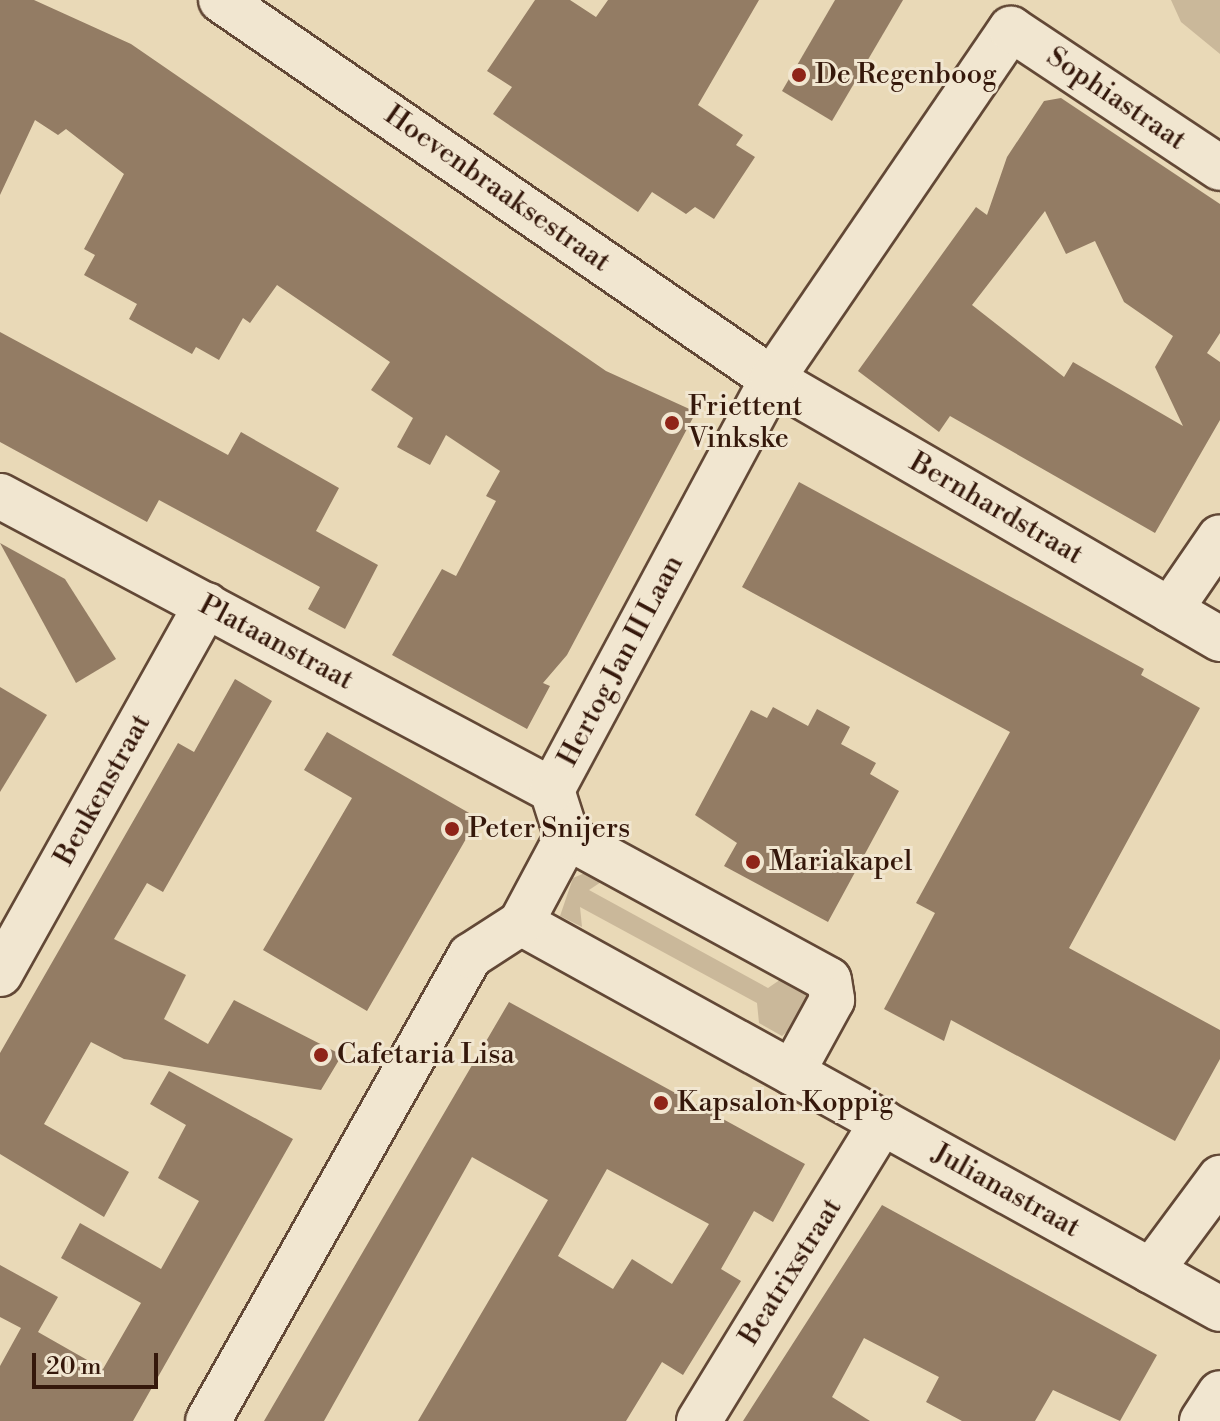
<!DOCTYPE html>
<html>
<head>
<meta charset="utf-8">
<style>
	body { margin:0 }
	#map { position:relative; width:1220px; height:1421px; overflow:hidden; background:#e9d9b7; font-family:"Libre Bodoni",serif }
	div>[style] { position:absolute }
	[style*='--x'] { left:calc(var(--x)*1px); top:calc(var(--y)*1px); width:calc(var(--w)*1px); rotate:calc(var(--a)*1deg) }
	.green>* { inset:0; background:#cab89a }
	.building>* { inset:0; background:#937c64 }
	.roads { filter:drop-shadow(2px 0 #624836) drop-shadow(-2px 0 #624836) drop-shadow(0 2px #624836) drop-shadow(0 -2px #624836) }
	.minor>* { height:44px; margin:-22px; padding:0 22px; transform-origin:22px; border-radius:22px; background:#f1e6d0 }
	.dots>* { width:22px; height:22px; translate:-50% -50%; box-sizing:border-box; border:4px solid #f1e6d0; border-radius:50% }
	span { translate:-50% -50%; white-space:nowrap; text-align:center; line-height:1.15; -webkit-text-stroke:6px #f1e6d0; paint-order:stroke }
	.poi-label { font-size:28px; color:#35180b }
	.left { translate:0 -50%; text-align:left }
	.street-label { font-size:28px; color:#35180b }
	.scale { position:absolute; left:32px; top:1353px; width:126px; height:36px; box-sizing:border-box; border:4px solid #35180b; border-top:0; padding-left:10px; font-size:24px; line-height:28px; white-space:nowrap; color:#35180b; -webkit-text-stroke:6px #f1e6d0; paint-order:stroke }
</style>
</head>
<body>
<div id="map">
	<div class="green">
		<i style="clip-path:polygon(1171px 0,1220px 0,1220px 54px,1181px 22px)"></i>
		<i style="clip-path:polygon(587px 872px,607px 878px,589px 890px,768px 988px,787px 975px,809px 994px,790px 1029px,782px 1036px,759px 1023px,757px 1003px,580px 907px,582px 927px,560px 916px,573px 878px)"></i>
	</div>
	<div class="building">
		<i style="clip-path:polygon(0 0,34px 0,131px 44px,606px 371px,696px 412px,567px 655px,543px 683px,550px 686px,527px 729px,392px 655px,442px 569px,456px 576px,496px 501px,486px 496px,500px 471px,446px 435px,430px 465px,397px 447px,413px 418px,371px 390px,390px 362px,277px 285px,250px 323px,243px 318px,219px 360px,196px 347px,192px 354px,129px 319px,137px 304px,84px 275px,95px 255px,84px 249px,124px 174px,66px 129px,58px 135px,35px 120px,0 195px)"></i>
		<i style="clip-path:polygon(535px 0,570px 0,596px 17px,608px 0,759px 0,698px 105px,743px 135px,736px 145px,755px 157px,714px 219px,695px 207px,686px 214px,652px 192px,638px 212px,493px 114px,512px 87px,487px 71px)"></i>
		<i style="clip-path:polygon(835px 0,903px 0,832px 121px,782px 91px)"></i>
		<i style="clip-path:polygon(evenodd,1061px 98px,1220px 204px,1220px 333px,1207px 353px,1220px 362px,1220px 420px,1155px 533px,950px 416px,939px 432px,858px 371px,976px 207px,987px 215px,1007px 157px,1044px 101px,1061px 98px,1045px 211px,1066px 254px,1095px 241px,1124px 302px,1173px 336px,1155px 367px,1183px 426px,1073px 362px,1064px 377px,972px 305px,1045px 211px)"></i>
		<i style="clip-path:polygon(0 332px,228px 455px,241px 432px,339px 488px,316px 531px,378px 565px,345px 629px,308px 609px,320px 587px,276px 563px,159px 500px,147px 522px,0 442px)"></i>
		<i style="clip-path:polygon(799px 482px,1144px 669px,1141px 675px,1200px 708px,1069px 948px,1220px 1030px,1220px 1059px,1175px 1141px,951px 1020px,944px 1041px,884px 1009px,935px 913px,916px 903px,1010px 732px,742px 587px)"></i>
		<i style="clip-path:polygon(0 543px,65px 579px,116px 659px,76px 683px)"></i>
		<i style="clip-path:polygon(235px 679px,272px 701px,163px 892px,147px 883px,114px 939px,186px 975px,164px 1019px,208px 1044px,234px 1000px,342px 1055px,321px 1090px,124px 1059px,91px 1042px,44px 1124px,129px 1172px,104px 1217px,0 1154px,0 1053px,178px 743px,194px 752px)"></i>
		<i style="clip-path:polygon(0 687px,47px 715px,0 792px)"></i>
		<i style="clip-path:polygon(773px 707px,808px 726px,817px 709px,850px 727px,841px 744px,876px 763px,870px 774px,899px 791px,828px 922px,724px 866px,737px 843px,695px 815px,751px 710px,767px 718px)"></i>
		<i style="clip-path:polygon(327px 732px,478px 818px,367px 1011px,263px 950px,352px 798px,304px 770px)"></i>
		<i style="clip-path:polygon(evenodd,509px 1002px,805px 1164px,773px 1222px,754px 1211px,721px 1269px,741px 1281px,683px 1375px,662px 1362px,626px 1421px,418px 1421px,548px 1200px,472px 1157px,324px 1421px,264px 1421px,509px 1002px,607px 1169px,709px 1224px,672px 1284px,632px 1259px,613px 1289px,558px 1256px,607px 1169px)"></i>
		<i style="clip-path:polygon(169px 1071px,293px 1139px,133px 1421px,0 1421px,0 1366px,21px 1328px,0 1317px,0 1265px,58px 1297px,38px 1332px,103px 1369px,141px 1303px,61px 1258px,80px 1223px,161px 1269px,199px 1201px,158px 1178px,186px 1125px,150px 1104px)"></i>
		<i style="clip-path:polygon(882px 1205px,1157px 1355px,1120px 1421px,1053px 1390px,1035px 1421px,962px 1421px,926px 1402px,939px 1377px,864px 1338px,832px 1397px,870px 1421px,743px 1421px)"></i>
	</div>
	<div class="roads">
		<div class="minor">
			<i style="--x:221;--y:0;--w:669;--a:34.52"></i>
			<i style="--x:772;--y:379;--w:518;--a:30.13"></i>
			<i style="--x:0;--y:496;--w:625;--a:28.04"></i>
			<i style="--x:1170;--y:610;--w:88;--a:-55.6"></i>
			<i style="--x:567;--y:837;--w:298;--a:28.6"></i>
			<i style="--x:829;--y:980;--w:20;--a:81"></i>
			<i style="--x:832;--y:1000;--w:83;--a:118.7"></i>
			<i style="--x:521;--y:923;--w:798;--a:28.91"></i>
			<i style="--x:0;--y:974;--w:423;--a:-60.8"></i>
			<i style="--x:1151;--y:1271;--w:116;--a:-53.4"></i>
			<i style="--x:208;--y:1421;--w:534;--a:-60.6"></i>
			<i style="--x:470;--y:956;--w:61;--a:-32.9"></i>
			<i style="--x:521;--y:923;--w:98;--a:-61.9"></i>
			<i style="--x:567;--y:837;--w:49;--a:-107.7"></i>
			<i style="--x:552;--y:790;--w:466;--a:-61.8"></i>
			<i style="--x:772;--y:379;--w:424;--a:-55.7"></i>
			<i style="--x:1011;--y:29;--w:251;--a:33.6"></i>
			<i style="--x:699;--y:1421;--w:351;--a:-58.5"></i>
			<i style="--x:1202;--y:1421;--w:33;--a:-57"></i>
		</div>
	</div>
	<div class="dots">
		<i style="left:799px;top:75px;background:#8f2418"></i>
		<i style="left:672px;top:423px;background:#8f2418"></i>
		<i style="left:452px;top:829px;background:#8f2418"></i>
		<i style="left:753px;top:862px;background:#8f2418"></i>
		<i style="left:321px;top:1055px;background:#8f2418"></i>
		<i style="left:661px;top:1103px;background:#8f2418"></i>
	</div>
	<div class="poi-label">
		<span class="left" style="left:815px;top:75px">De Regenboog</span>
		<span class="left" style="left:688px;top:423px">Friettent<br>Vinkske</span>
		<span class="left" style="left:468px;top:829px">Peter Snijers</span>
		<span class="left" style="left:769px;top:862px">Mariakapel</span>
		<span class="left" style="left:337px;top:1055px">Cafetaria Lisa</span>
		<span class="left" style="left:677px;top:1103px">Kapsalon Koppig</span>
	</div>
	<div class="street-label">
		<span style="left:1116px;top:99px;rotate:34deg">Sophiastraat</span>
		<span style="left:497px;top:189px;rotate:35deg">Hoevenbraaksestraat</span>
		<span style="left:996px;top:509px;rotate:30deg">Bernhardstraat</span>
		<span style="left:276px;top:643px;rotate:28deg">Plataanstraat</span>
		<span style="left:621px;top:661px;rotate:-62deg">Hertog Jan II Laan</span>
		<span style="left:103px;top:790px;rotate:-61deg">Beukenstraat</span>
		<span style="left:1006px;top:1191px;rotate:29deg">Julianastraat</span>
		<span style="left:791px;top:1272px;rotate:-58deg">Beatrixstraat</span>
	</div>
	<div class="scale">20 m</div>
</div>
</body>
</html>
